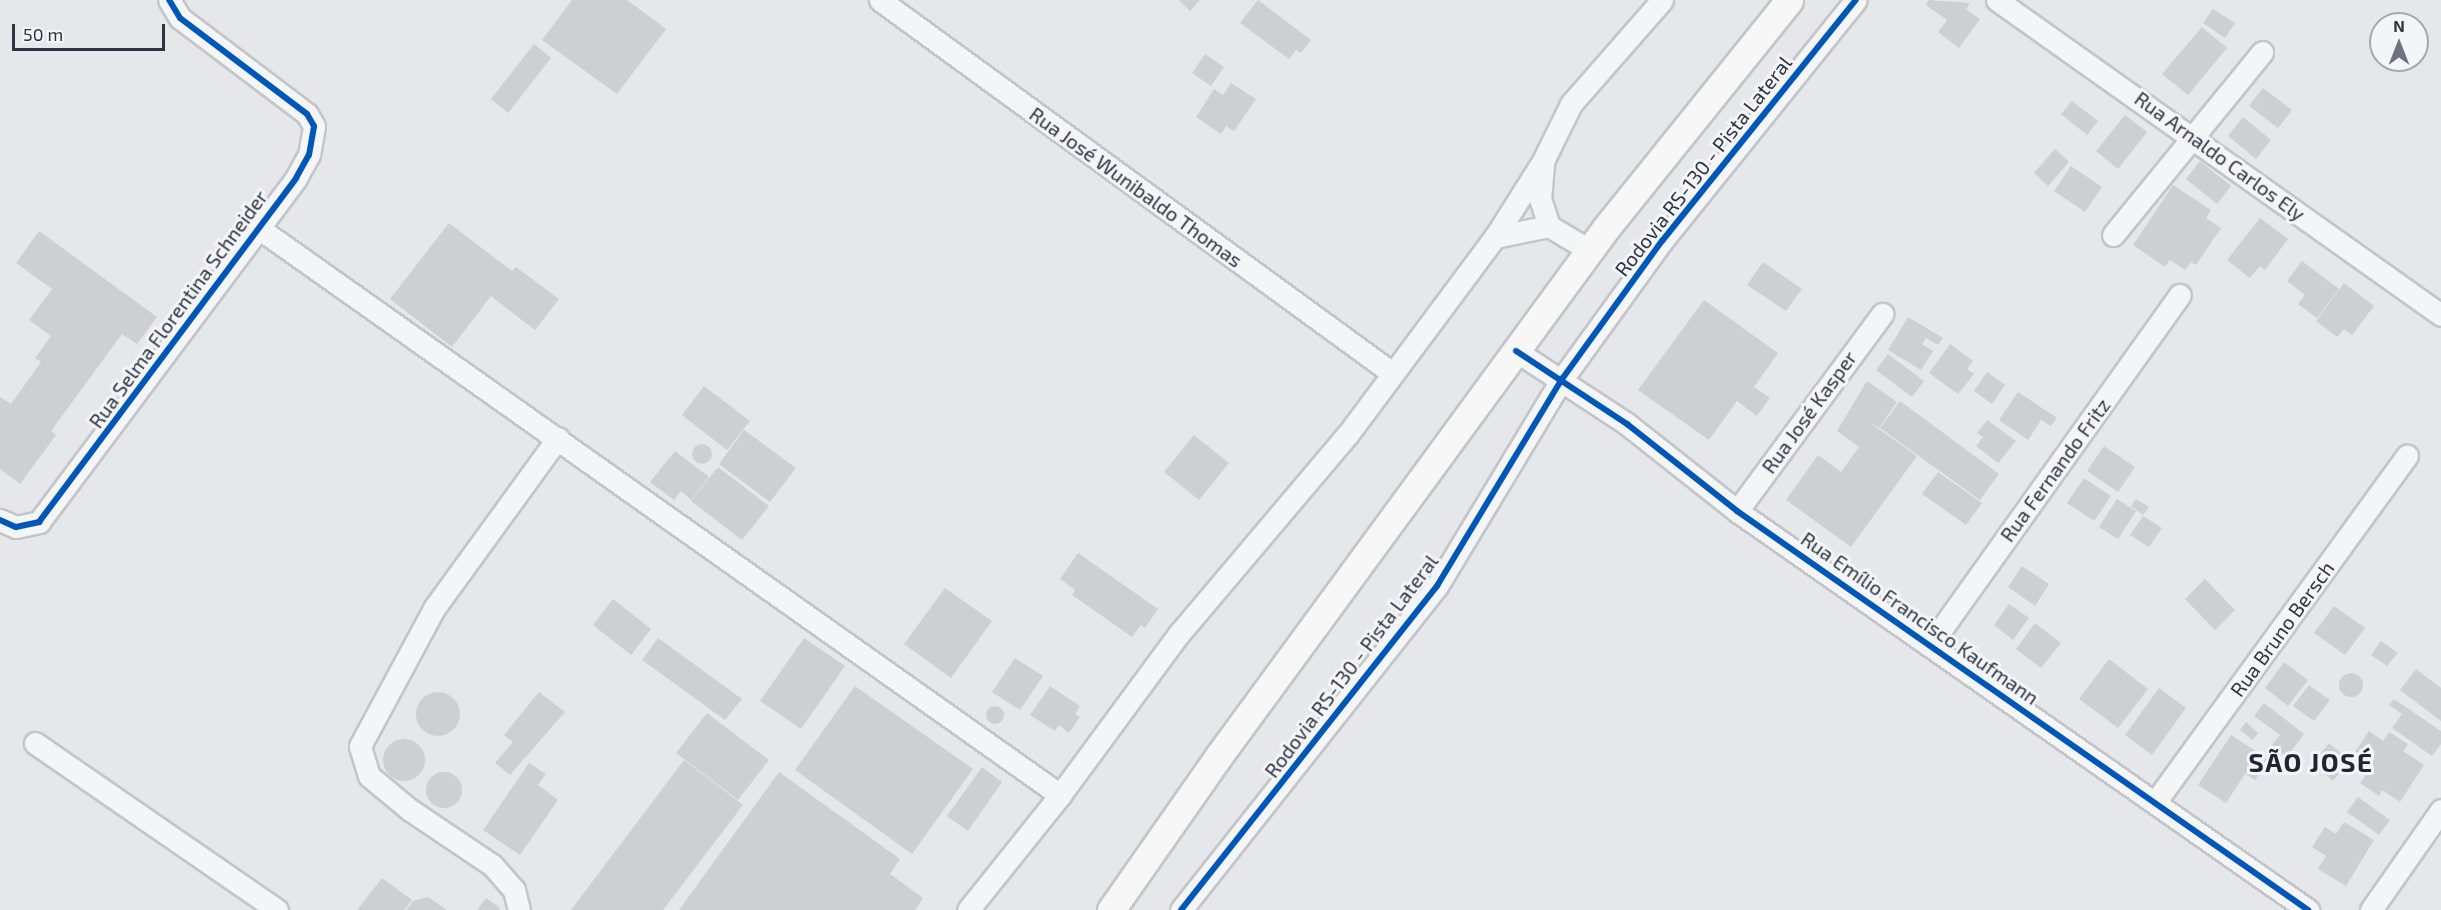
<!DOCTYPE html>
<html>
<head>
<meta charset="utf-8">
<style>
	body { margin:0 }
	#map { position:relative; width:2441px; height:910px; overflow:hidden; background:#e5e7ea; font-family:"Exo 2",sans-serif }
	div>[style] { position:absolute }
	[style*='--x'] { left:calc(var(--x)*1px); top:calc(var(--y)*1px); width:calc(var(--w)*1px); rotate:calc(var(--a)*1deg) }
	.building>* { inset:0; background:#cdcfd2 }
	.round { border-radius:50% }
	.roads { filter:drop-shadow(2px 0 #c3c5c8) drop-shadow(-2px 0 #c3c5c8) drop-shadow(0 2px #c3c5c8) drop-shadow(0 -2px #c3c5c8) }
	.minor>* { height:21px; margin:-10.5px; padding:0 10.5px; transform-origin:10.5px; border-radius:10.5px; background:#f4f5f6 }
	.major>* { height:27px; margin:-13.5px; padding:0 13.5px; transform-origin:13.5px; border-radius:13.5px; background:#f7f7f8 }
	.cycleway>* { height:6px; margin:-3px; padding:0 3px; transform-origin:3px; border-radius:3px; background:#0057b8 }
	span { translate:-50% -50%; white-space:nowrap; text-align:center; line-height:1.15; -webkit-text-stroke:6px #f3f5f8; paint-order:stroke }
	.street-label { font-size:20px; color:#2d3542 }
	.district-label { font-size:26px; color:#1f2633; font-weight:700; letter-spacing:1.5px }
	.north { position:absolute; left:2369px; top:12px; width:60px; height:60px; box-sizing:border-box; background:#f3f5f8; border:2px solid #a4a8af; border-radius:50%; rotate:0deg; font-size:16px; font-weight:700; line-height:24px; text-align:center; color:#2d3542 }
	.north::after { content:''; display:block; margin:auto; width:21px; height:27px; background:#6d737d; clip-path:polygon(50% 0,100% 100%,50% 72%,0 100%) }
	.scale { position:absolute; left:12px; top:24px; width:153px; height:27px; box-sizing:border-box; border:3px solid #2d3542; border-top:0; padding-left:8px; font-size:18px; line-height:21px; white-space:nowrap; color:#2d3542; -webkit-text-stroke:4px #f3f5f8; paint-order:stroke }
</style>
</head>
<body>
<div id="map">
	<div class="building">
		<i style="clip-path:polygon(572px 0,627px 0,666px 29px,617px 94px,542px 40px)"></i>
		<i style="clip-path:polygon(1179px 0,1200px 0,1190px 11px)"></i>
		<i style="clip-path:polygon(1258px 0,1311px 40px,1301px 53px,1296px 50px,1289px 59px,1240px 23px)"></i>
		<i style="clip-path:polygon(1929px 0,1970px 3px,1966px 9px,1980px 19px,1959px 48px,1938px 32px,1947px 20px,1926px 5px)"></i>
		<i style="clip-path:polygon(2213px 9px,2235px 23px,2225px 38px,2203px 23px)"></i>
		<i style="clip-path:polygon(2202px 27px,2227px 48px,2188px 95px,2162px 74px)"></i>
		<i style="clip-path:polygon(534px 44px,551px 58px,508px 113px,491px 99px)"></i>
		<i style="clip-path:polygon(1205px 54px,1224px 67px,1211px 86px,1192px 73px)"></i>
		<i style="clip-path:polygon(1231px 83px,1256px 99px,1234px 131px,1226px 126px,1221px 134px,1196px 117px,1214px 89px,1223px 95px)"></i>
		<i style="clip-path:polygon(2263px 88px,2292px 110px,2278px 128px,2249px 106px)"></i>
		<i style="clip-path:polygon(2072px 101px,2098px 121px,2087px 135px,2061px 114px)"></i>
		<i style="clip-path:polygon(2125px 115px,2147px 132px,2118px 169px,2096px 151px)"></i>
		<i style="clip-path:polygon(2243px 117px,2271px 140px,2256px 159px,2228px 136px)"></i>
		<i style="clip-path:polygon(2055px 149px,2069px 162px,2048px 186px,2034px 173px)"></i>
		<i style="clip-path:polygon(2200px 161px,2231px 186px,2217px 204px,2186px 179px)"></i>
		<i style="clip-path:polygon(2071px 166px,2102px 187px,2085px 212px,2054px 191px)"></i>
		<i style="clip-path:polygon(2173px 185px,2211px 210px,2206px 218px,2221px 228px,2196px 265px,2191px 262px,2185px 270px,2170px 260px,2165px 267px,2133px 245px)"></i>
		<i style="clip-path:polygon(2260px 218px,2288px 239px,2265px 270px,2260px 266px,2250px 278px,2227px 260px)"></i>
		<i style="clip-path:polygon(449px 223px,512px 271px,516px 267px,559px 299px,535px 330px,491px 296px,452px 347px,390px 299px)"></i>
		<i style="clip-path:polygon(39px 231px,157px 317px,137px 344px,122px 334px,51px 431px,56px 435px,20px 484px,0 469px,0 397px,11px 404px,41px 362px,35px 358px,51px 336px,29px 320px,52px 289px,16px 263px)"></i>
		<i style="clip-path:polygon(2302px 261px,2339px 289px,2317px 318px,2298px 304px,2305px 295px,2287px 281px)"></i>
		<i style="clip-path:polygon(1763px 262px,1802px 289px,1786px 311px,1747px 285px)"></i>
		<i style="clip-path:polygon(2344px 283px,2374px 306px,2352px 335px,2344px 329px,2337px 337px,2316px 321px)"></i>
		<i style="clip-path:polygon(1704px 300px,1778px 353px,1754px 387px,1770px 398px,1757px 416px,1737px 401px,1709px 440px,1638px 390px)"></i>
		<i style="clip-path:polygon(1908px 317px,1943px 338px,1938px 345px,1926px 338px,1922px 344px,1933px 351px,1921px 370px,1888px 350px)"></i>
		<i style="clip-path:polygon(1950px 344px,1973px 361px,1967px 369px,1974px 374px,1958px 394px,1929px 373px)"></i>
		<i style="clip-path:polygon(1888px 354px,1924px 381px,1912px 397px,1876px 370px)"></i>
		<i style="clip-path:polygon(1987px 372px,2005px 385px,1992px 404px,1974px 391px)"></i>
		<i style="clip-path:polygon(1867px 381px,1897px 402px,1879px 428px,1869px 422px,1917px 456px,1851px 547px,1786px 500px,1818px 455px,1841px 472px,1859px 447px,1837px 431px)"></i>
		<i style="clip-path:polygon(704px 386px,750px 421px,727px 450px,682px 415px)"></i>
		<i style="clip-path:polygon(2018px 392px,2057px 418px,2051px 426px,2041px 420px,2028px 440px,1999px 420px)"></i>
		<i style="clip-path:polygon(1900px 401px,1999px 474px,1980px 500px,1880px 428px)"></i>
		<i style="clip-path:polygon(1987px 420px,2016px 441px,1998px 463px,1976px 446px,1983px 437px,1977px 433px)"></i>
		<i style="clip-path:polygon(744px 430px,796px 468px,770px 502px,719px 464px)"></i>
		<i style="clip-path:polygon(1194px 435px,1229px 463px,1199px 500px,1164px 472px)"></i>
		<i class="round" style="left:692px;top:444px;width:20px;height:20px"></i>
		<i style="clip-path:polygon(2104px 446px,2135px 467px,2118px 492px,2087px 471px)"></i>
		<i style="clip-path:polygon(675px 451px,709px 477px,691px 500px,681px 491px,674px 500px,650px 482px)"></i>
		<i style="clip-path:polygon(718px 467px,769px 506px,742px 540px,691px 501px)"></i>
		<i style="clip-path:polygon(1938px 472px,1982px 503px,1966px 525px,1922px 494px)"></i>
		<i style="clip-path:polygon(2084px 478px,2111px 496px,2094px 521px,2067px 503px)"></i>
		<i style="clip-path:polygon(2117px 499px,2136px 511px,2118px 539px,2099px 527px)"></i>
		<i style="clip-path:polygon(2136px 499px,2149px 507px,2143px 515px,2131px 506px)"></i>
		<i style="clip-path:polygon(2143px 516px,2162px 528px,2149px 547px,2130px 535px)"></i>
		<i style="clip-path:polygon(1078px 553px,1158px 609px,1145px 628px,1141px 625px,1132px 637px,1072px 595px,1075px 590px,1060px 579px)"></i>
		<i style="clip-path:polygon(2022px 566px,2049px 584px,2035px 606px,2008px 587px)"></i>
		<i style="clip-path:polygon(2205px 579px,2235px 610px,2215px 630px,2185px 599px)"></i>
		<i style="clip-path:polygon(945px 588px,992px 621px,951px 678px,904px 644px)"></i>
		<i style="clip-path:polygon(613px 599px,651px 629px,631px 655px,593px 625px)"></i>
		<i style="clip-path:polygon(2009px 604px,2029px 618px,2013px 640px,1994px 625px)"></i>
		<i style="clip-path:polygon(2334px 606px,2365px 628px,2345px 655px,2314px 633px)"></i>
		<i style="clip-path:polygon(2035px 623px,2061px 643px,2041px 668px,2016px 649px)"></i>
		<i style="clip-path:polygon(658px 638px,742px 699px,725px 720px,642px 660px)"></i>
		<i style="clip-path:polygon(804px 638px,845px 666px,801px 729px,760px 701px)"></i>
		<i style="clip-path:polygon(2381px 641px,2398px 653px,2387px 666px,2371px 655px)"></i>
		<i style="clip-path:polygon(1015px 658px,1043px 676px,1020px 710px,992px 692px)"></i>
		<i style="clip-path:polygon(2109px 659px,2148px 689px,2118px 728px,2079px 699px)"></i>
		<i style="clip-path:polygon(2284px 662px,2308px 680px,2288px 706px,2265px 688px)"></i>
		<i style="clip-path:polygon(2416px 669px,2441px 688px,2441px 721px,2400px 690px)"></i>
		<i class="round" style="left:2339px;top:673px;width:24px;height:24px"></i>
		<i style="clip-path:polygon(2309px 685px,2330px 700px,2314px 721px,2293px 706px)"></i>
		<i style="clip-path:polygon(855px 686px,973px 769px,912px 854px,795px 770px)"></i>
		<i style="clip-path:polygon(1050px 686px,1080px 706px,1075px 714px,1080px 717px,1069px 733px,1059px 725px,1055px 731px,1030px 715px)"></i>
		<i style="clip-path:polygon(2159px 688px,2186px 708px,2152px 755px,2125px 735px)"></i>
		<i class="round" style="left:416px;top:692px;width:44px;height:44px"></i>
		<i style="clip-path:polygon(539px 692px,565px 712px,510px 775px,495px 763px,513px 742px,504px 735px)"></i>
		<i style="clip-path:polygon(2394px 699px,2441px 731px,2441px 744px,2432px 756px,2392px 728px,2402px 714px,2389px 705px)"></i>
		<i style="clip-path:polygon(2264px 703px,2304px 734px,2287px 757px,2272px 745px,2280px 735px,2254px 716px)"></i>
		<i class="round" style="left:986px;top:706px;width:18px;height:18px"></i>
		<i style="clip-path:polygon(707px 713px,769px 760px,738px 800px,676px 753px)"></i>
		<i style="clip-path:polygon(2246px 722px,2258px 733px,2253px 740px,2240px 730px)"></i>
		<i style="clip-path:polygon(2369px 731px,2383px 741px,2389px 732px,2408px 744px,2403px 751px,2424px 765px,2400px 802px,2382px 790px,2379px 796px,2360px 783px,2369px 770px,2351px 758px)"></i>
		<i style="clip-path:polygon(2231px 735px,2269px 760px,2255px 780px,2245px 774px,2226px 803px,2198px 785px)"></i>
		<i class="round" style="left:383px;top:739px;width:42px;height:42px"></i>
		<i style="clip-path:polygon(2329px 743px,2350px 761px,2333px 781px,2312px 764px)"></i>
		<i style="clip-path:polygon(684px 760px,743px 805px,663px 910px,571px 910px)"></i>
		<i style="clip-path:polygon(529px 763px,546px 774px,538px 785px,558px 800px,520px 855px,483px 830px)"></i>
		<i style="clip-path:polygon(982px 767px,1002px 782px,968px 831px,947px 816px)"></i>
		<i style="clip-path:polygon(779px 772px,900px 859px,890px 874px,923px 898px,915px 910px,679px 910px)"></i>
		<i class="round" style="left:426px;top:772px;width:36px;height:36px"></i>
		<i style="clip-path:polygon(2358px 797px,2390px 820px,2379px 835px,2347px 812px)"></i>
		<i style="clip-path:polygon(2344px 822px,2374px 840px,2346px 886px,2318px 869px,2326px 856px,2312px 847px,2325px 827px,2336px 834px)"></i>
		<i style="clip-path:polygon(382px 878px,412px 900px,404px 910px,357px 910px)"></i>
		<i style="clip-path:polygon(428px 897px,447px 910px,406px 910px,413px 901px)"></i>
		<i style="clip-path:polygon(486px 898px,500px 908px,499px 910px,477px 910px)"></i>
	</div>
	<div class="roads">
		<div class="minor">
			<i style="--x:880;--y:0;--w:633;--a:36.07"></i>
			<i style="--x:1997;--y:0;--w:544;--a:35.35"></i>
			<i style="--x:1549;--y:226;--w:28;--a:-108"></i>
			<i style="--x:1540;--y:199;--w:38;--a:-85"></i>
			<i style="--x:1543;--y:161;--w:64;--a:-63.8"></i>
			<i style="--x:1571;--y:104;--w:138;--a:-48.8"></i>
			<i style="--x:257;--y:227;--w:984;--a:35.27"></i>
			<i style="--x:2113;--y:235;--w:236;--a:-50.8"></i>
			<i style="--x:1495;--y:237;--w:86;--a:-57.8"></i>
			<i style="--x:1516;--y:351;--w:133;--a:33.3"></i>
			<i style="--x:1627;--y:424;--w:140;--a:38.3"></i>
			<i style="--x:1737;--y:511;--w:697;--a:34.94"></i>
			<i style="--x:1737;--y:511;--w:245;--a:-53.6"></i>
			<i style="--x:0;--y:520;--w:17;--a:24"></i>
			<i style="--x:16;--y:527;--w:24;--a:-12"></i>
			<i style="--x:39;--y:522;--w:429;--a:-53.2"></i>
			<i style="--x:296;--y:178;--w:26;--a:-61"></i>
			<i style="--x:309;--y:155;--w:29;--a:-80"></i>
			<i style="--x:314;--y:126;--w:14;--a:-120"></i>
			<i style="--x:307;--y:114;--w:159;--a:-142.9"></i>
			<i style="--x:180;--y:18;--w:21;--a:-121"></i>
			<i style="--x:1930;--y:645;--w:430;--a:-54.5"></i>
			<i style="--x:35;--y:743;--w:294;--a:34.6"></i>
			<i style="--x:2156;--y:801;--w:427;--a:-54"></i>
			<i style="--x:519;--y:910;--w:21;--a:-104"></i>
			<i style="--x:514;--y:890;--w:33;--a:-131"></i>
			<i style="--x:492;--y:865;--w:99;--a:-146.1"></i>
			<i style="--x:410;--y:810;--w:53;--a:-140.3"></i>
			<i style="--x:369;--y:776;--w:31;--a:-107"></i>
			<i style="--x:360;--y:746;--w:158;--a:-61.7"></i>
			<i style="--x:435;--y:607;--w:209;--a:-54"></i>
			<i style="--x:968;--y:910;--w:147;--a:-51.3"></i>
			<i style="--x:1060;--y:795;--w:199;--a:-53.6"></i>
			<i style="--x:1178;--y:635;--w:263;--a:-49.8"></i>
			<i style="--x:1348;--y:434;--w:246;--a:-53.3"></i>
			<i style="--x:1495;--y:237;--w:55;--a:-11.5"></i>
			<i style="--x:1549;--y:226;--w:47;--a:31"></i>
			<i style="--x:1181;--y:910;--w:413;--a:-51.7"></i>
			<i style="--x:1437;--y:586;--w:242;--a:-58.9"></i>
			<i style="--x:1562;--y:379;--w:170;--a:-54.1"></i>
			<i style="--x:1662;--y:241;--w:309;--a:-51.2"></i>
			<i style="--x:2371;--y:910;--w:122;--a:-55"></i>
		</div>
		<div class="major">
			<i style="--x:1111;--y:910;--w:187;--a:-55"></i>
			<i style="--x:1218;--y:757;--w:656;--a:-53.74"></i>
			<i style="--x:1606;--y:228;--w:292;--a:-51.2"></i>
		</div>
	</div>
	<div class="cycleway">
		<i style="--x:1516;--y:351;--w:133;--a:33.3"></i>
		<i style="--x:1627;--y:424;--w:140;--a:38.3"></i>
		<i style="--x:1737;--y:511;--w:697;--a:34.94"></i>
		<i style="--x:0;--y:520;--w:17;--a:24"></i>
		<i style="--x:16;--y:527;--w:24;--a:-12"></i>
		<i style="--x:39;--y:522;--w:429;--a:-53.2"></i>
		<i style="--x:296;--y:178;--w:26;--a:-61"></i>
		<i style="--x:309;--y:155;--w:29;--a:-80"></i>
		<i style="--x:314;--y:126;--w:14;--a:-120"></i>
		<i style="--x:307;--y:114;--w:159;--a:-142.9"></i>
		<i style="--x:180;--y:18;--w:21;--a:-121"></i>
		<i style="--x:1181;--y:910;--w:413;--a:-51.7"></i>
		<i style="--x:1437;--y:586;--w:242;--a:-58.9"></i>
		<i style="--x:1562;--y:379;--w:170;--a:-54.1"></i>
		<i style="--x:1662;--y:241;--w:309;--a:-51.2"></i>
	</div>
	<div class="street-label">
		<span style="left:2220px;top:156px;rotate:36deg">Rua Arnaldo Carlos Ely</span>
		<span style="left:1703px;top:166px;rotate:-52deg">Rodovia RS-130 - Pista Lateral</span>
		<span style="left:1136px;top:187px;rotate:36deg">Rua José Wunibaldo Thomas</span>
		<span style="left:178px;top:309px;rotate:-54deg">Rua Selma Florentina Schneider</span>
		<span style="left:1809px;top:412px;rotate:-54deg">Rua José Kasper</span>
		<span style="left:2055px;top:470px;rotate:-54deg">Rua Fernando Fritz</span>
		<span style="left:1920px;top:618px;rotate:35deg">Rua Emílio Francisco Kaufmann</span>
		<span style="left:2282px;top:629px;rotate:-54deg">Rua Bruno Bersch</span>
		<span style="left:1351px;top:666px;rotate:-53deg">Rodovia RS-130 - Pista Lateral</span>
	</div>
	<div class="district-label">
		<span style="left:2311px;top:762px">SÃO JOSÉ</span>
	</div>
	<div class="north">N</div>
	<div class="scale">50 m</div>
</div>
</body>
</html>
